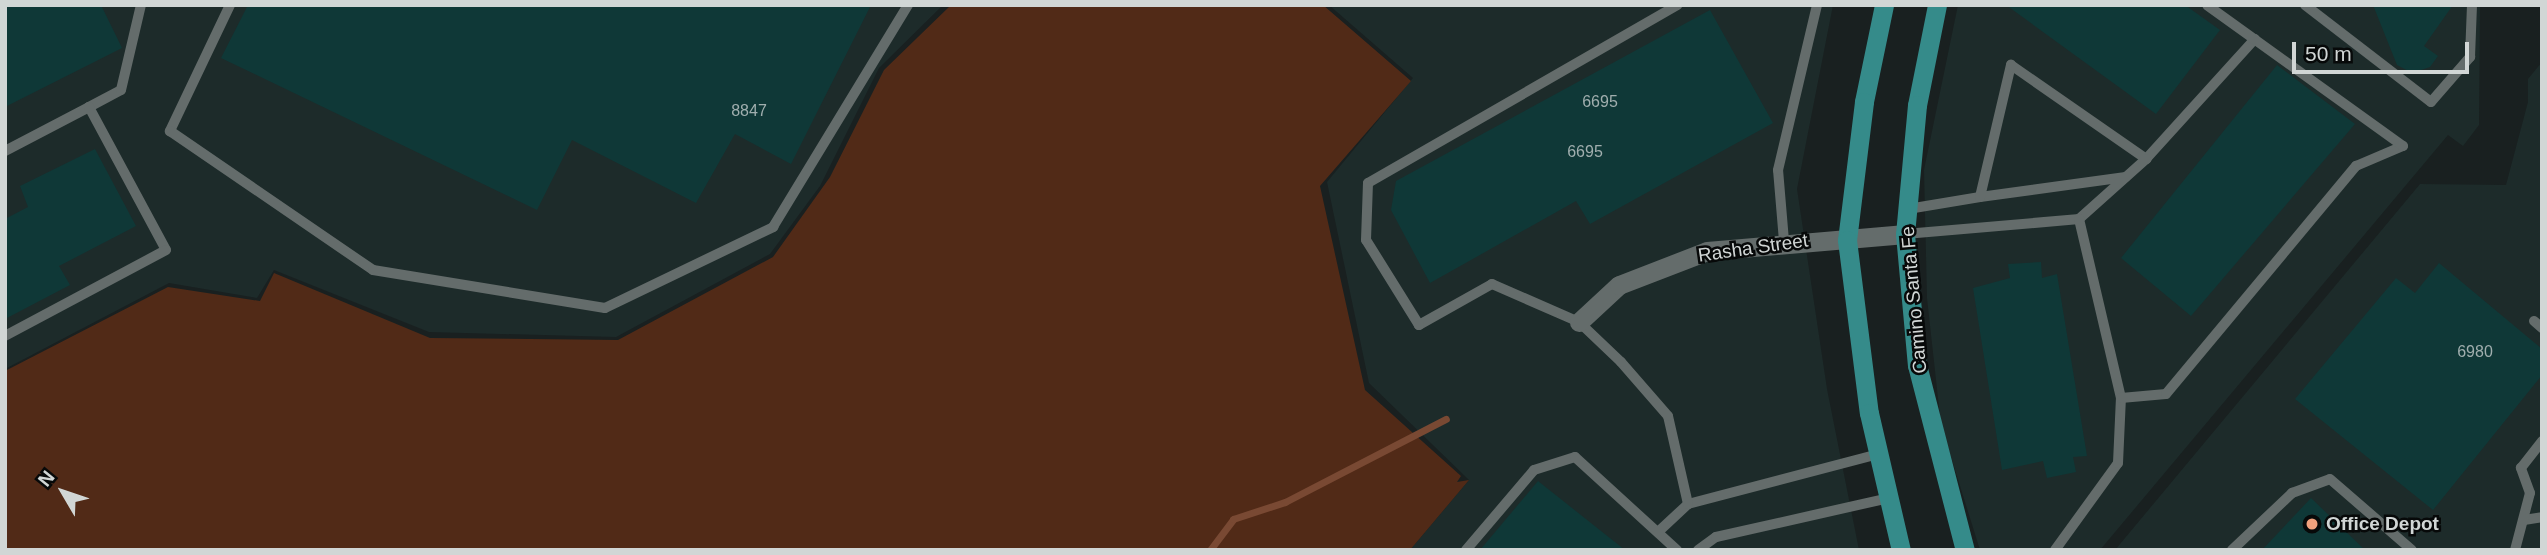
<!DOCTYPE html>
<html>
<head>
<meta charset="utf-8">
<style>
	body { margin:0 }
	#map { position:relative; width:2547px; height:555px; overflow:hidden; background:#192020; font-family:Helvetica,sans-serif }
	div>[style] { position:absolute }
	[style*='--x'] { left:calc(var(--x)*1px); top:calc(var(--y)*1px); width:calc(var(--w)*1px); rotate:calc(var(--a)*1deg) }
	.built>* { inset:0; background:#1d2b2a }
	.green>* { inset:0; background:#512a17 }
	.stream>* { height:7px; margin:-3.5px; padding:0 3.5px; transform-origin:3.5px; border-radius:3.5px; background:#794933 }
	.building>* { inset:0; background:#0f3837 }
	.service>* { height:10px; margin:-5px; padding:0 5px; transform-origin:5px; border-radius:5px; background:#646c6b }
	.minor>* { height:19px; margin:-9.5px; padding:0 9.5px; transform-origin:9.5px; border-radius:9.5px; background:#646c6b }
	.primary>* { height:19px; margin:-9.5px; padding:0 9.5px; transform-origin:9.5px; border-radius:9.5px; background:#358b8a }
	.dots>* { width:19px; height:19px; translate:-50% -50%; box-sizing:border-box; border:4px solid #070909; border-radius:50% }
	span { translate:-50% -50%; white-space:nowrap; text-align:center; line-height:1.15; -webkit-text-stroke:5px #070909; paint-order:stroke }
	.number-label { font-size:16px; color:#a0aeae }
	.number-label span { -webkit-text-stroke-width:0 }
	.street-label { font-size:19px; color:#d1d6d5 }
	.poi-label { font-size:19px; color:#d1d6d5; font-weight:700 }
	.left { translate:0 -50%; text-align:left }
	.frame { position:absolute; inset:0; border:7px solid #d1d6d5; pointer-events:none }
	.north { position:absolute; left:28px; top:457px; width:70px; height:70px; -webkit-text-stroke:5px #070909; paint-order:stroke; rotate:309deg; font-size:19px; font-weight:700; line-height:28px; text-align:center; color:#d1d6d5 }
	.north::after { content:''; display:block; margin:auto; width:24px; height:32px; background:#d1d6d5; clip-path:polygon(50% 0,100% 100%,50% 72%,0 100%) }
	.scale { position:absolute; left:2292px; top:42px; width:177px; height:32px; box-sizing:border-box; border:4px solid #d1d6d5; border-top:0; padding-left:9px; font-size:21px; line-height:24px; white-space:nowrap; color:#d1d6d5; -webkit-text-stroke:5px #070909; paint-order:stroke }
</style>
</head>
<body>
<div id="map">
	<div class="built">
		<i style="clip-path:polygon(5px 5px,943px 5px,879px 68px,820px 186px,770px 254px,616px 337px,429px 332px,274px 270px,257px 298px,169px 283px,5px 369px)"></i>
		<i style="clip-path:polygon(1329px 5px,1833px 5px,1797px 189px,1827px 389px,1859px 550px,1410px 550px,1469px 480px,1369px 383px,1327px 182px,1413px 78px)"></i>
		<i style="clip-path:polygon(1958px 5px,2480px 5px,2479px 125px,2463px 146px,2448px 135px,2100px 550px,1980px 550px,1941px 425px,1927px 298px,1924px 170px)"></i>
		<i style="clip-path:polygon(2542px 62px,2542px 550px,2115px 550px,2420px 184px,2506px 185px,2528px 102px,2528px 79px)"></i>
	</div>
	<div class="green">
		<i style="clip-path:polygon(951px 5px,1323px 5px,1411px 81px,1320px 186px,1365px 390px,1461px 476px,1457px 482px,1469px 480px,1410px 550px,5px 550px,5px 371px,168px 287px,260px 301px,274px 273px,430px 338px,618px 340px,773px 257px,830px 177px,884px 70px)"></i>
	</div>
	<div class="stream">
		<i style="--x:1210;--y:550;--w:39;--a:-53"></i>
		<i style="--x:1233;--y:519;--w:55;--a:-18.1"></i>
		<i style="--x:1285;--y:502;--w:181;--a:-27.3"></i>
	</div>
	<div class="building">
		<i style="clip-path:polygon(5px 5px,101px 5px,122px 48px,5px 107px)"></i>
		<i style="clip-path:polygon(248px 5px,871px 5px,791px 164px,735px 134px,696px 203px,572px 140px,537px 210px,221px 58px)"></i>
		<i style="clip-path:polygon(2006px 5px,2185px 5px,2220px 30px,2156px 114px)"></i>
		<i style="clip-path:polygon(2373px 5px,2453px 5px,2424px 46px,2438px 56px,2430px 67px,2412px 73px,2397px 65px)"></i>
		<i style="clip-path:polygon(1710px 10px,1773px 123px,1590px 224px,1576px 201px,1430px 283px,1391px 210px,1396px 181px)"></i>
		<i style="clip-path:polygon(2277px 65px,2355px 124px,2191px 316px,2121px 258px)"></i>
		<i style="clip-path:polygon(95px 149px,136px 226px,59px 266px,70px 285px,5px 319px,5px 219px,28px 207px,20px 186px)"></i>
		<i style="clip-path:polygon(2041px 262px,2042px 278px,2057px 274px,2087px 456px,2073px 457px,2076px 472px,2047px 478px,2043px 461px,2002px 470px,1973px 288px,2010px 278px,2008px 264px)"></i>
		<i style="clip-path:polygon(2439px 263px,2542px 349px,2542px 375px,2433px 510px,2295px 399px,2396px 278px,2415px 293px)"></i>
		<i style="clip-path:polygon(1538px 481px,1625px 550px,1480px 550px)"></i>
		<i style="clip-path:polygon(2311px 498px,2365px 550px,2262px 550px)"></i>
	</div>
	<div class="service">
		<i style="--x:230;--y:5;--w:140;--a:115.5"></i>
		<i style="--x:170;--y:131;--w:246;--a:34.4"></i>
		<i style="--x:373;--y:270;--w:235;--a:9.3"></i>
		<i style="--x:605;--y:308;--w:187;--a:-25.7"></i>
		<i style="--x:773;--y:227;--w:260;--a:-58.7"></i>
		<i style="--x:2305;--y:5;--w:159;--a:37.6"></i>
		<i style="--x:2431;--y:102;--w:60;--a:-49.1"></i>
		<i style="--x:2470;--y:57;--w:52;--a:-87.8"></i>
		<i style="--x:89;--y:107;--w:36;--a:-28"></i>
		<i style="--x:121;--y:90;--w:87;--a:-76.8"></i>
		<i style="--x:5;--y:151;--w:95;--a:-27.6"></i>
		<i style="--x:89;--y:107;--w:162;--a:61.7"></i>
		<i style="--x:166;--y:250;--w:183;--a:151.9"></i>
		<i style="--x:1980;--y:197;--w:147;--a:-7.8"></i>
		<i style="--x:1908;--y:209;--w:73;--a:-9.5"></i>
		<i style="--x:1980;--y:197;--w:136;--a:-76.8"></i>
		<i style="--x:2011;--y:65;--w:165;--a:34.8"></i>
		<i style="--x:2146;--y:159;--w:162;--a:-47.8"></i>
		<i style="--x:2079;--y:219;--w:90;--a:-41.8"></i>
		<i style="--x:1905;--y:234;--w:175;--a:-4.9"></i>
		<i style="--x:2079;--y:219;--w:184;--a:76.8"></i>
		<i style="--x:1784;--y:241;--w:71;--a:-94.8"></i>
		<i style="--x:1778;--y:170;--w:170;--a:-76.7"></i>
		<i style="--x:2534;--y:321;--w:11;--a:41"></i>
		<i style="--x:1688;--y:504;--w:197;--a:-14.7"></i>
		<i style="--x:2524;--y:520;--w:18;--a:-9"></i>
		<i style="--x:1658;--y:532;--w:41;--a:-43"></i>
		<i style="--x:1688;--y:504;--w:90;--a:-102.8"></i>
		<i style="--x:1668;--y:416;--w:72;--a:-131"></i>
		<i style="--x:1621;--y:362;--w:58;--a:-136.4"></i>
		<i style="--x:1579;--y:322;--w:95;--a:-156.4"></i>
		<i style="--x:1492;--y:284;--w:84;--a:150.7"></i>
		<i style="--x:1419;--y:325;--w:100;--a:-121.9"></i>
		<i style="--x:1366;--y:240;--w:57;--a:-88"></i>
		<i style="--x:1368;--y:183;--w:357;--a:-29.9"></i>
		<i style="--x:1466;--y:550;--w:105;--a:-49.6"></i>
		<i style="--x:1534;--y:470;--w:43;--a:-17.6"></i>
		<i style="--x:1575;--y:457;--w:138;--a:42.4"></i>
		<i style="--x:1698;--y:550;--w:22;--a:-36"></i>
		<i style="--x:1716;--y:537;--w:177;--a:-12.7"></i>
		<i style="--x:2055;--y:550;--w:107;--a:-54.1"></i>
		<i style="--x:2118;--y:463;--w:65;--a:-87.4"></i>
		<i style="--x:2121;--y:398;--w:45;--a:-5.1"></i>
		<i style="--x:2166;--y:394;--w:297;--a:-50.2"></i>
		<i style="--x:2356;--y:166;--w:51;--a:-23.1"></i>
		<i style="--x:2403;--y:146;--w:241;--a:-144.3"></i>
		<i style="--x:2232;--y:550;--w:83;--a:-43.5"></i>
		<i style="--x:2292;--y:493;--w:40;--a:-20.2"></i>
		<i style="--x:2330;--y:479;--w:108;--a:40.9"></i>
		<i style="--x:2515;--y:550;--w:59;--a:-75.3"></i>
		<i style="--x:2530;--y:493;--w:27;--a:-110"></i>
		<i style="--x:2521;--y:468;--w:34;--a:-52"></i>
	</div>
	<div class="minor">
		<i style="--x:1579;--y:322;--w:54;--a:-42.8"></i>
		<i style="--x:1619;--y:285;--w:94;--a:-21.1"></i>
		<i style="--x:1707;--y:251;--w:199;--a:-4.9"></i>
	</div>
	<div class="primary">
		<i style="--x:1884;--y:5;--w:99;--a:101.7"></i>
		<i style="--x:1864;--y:102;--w:139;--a:97"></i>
		<i style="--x:1847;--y:240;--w:174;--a:82.8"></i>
		<i style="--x:1869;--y:413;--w:141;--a:76.9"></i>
		<i style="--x:1937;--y:5;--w:102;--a:101.3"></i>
		<i style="--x:1917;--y:105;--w:130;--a:95.3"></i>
		<i style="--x:1905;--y:234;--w:132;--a:84.8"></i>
		<i style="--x:1917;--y:365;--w:191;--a:75.5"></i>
	</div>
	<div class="dots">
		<i style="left:2312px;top:524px;background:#f1a17d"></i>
	</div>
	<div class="number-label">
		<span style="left:1600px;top:102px">6695</span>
		<span style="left:749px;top:111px">8847</span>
		<span style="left:1585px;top:152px">6695</span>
		<span style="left:2475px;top:352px">6980</span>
	</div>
	<div class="street-label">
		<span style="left:1753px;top:248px;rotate:-8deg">Rasha Street</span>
		<span style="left:1914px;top:300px;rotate:-95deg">Camino Santa Fe</span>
	</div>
	<div class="poi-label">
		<span class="left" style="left:2326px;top:524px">Office Depot</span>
	</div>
	<div class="frame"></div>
	<div class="north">N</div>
	<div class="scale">50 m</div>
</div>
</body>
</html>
